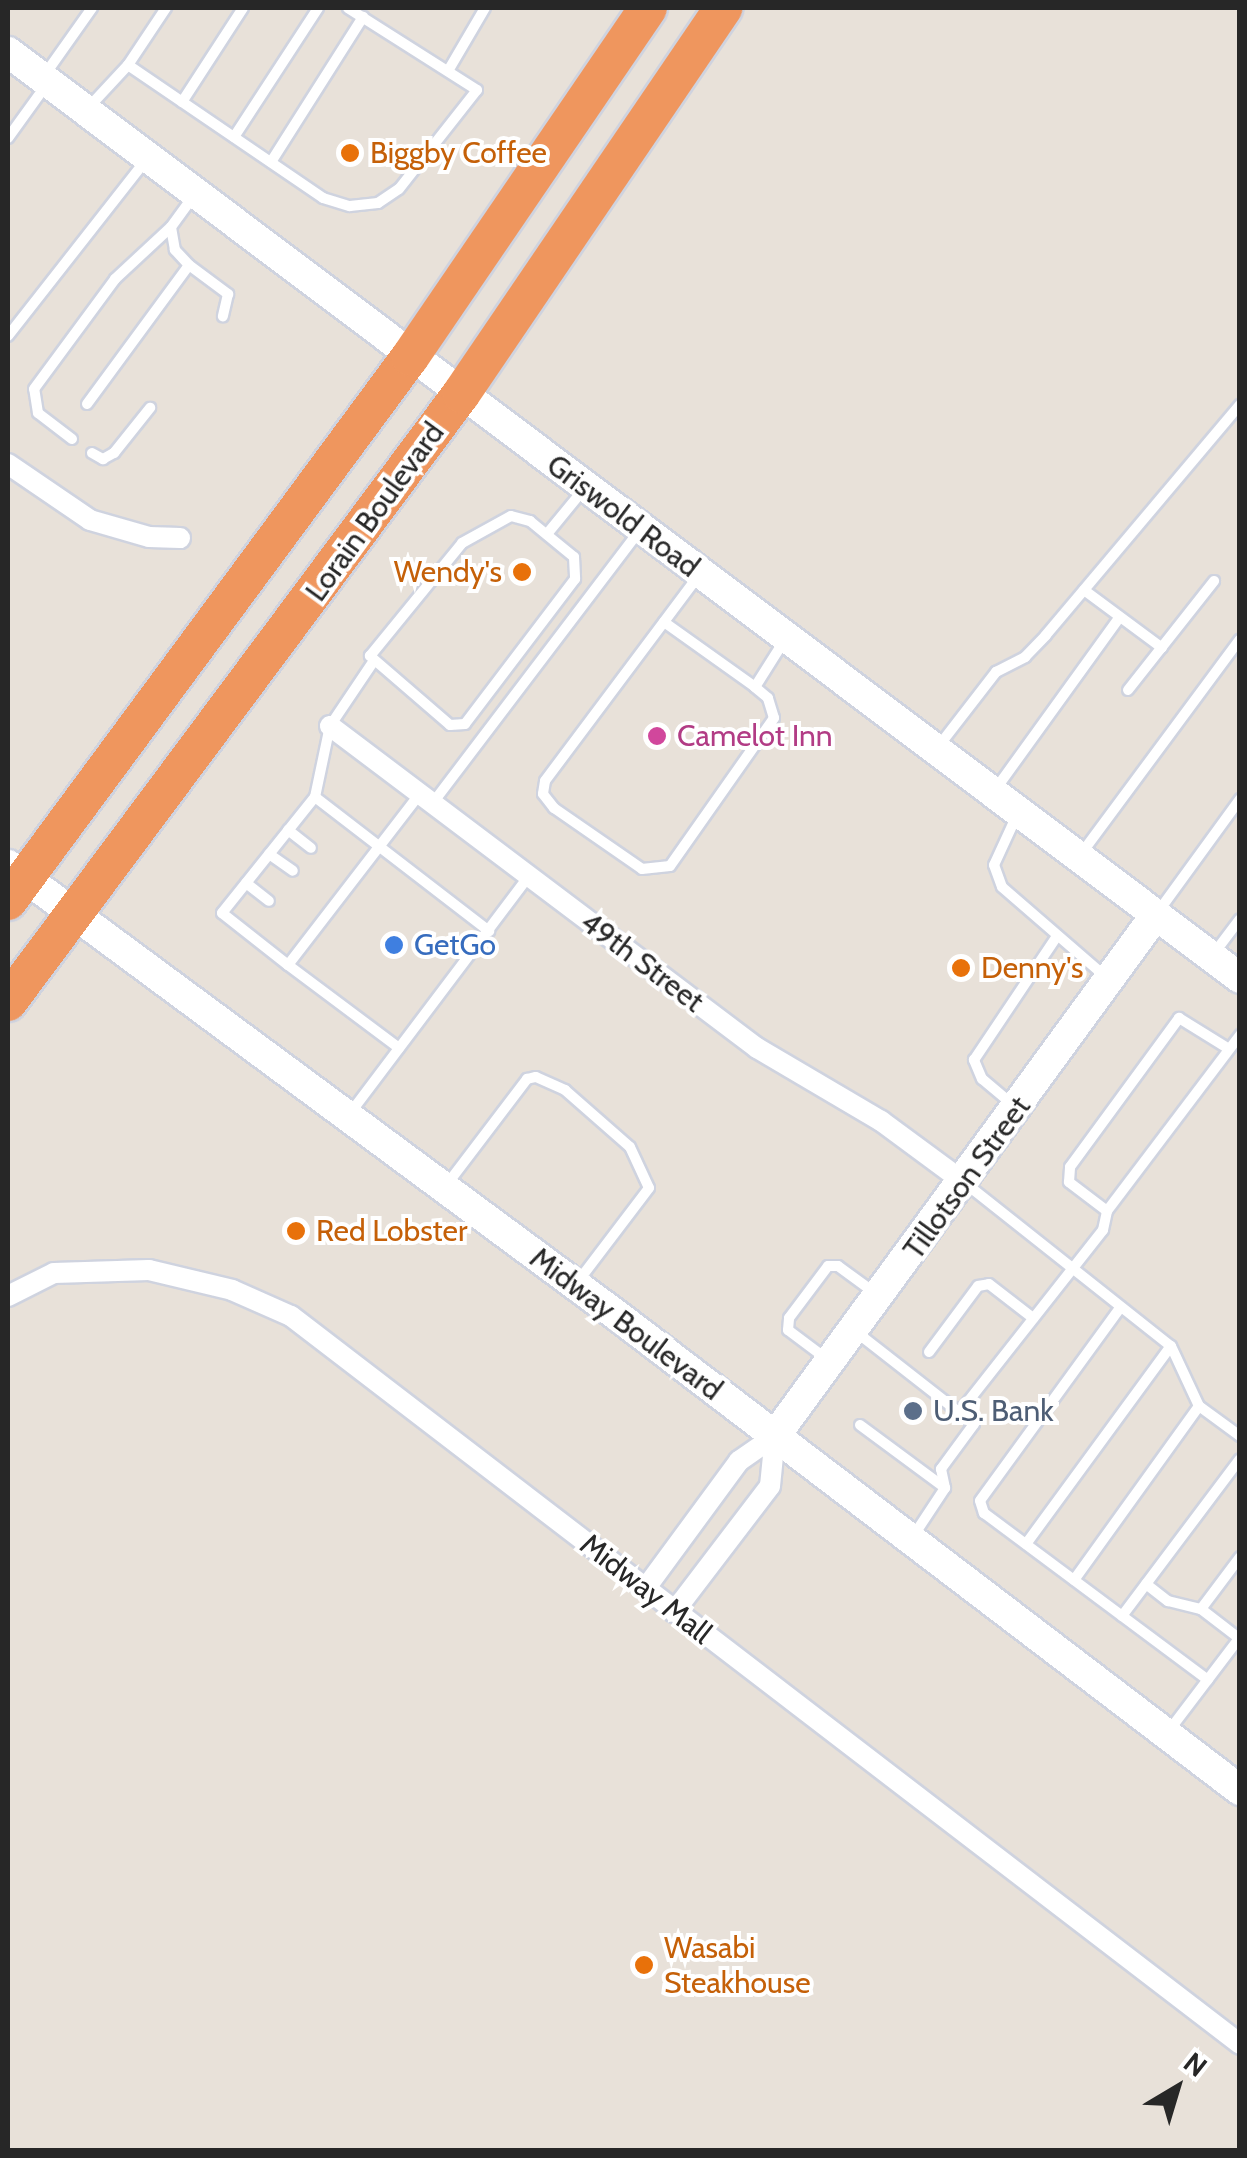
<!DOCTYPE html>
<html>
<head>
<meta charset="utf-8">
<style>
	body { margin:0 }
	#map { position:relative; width:1247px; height:2158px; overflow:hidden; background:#e8e1d9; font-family:Cabin,sans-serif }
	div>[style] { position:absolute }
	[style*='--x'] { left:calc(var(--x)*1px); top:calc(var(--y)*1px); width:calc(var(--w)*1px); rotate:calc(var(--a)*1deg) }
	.roads { filter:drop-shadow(2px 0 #cfd3df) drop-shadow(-2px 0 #cfd3df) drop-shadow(0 2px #cfd3df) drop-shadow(0 -2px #cfd3df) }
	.lane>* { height:10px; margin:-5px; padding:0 5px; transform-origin:5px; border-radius:5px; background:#fff }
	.street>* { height:20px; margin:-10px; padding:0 10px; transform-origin:10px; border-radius:10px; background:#fff }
	.secondary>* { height:30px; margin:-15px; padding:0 15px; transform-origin:15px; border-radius:15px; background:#fff }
	.highway>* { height:38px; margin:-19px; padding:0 19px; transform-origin:19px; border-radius:19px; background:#ef965e }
	.dots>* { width:28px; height:28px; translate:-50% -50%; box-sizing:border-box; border:5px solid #fff; border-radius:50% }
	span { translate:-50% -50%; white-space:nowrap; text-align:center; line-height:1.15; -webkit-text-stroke:8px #fff; paint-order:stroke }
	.food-label { font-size:30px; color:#c56008 }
	.left { translate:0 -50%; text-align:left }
	.right { translate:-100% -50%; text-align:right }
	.street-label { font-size:30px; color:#272727 }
	.hotel-label { font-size:30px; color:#b23c85 }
	.shop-label { font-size:30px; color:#366cbe }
	.service-label { font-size:30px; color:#4e5e75 }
	.frame { position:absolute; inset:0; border:10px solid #272727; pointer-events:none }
	.north { position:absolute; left:1127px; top:2038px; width:100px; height:100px; -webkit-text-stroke:8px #fff; paint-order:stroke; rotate:38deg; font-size:28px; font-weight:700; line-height:40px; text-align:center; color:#272727 }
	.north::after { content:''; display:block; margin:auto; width:35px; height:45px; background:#272727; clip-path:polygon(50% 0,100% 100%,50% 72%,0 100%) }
</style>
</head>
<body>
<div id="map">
	<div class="roads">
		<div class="lane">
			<i style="--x:128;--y:65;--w:236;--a:34.3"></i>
			<i style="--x:323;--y:198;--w:28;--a:17"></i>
			<i style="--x:350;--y:206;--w:28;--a:-6"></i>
			<i style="--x:378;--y:203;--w:25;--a:-34"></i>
			<i style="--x:399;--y:189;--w:126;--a:-51.8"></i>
			<i style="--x:477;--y:90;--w:153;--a:-147.6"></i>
			<i style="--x:448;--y:71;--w:73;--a:-59.6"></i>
			<i style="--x:46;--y:73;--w:80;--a:-54.7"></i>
			<i style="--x:182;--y:102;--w:112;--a:-57"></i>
			<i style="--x:89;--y:107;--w:57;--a:-47.1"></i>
			<i style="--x:128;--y:65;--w:69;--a:-56.3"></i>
			<i style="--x:234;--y:137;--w:154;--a:-56.9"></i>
			<i style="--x:8;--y:138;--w:67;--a:-54.2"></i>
			<i style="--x:271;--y:162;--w:172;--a:-57.6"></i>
			<i style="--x:189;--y:265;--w:49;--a:36.6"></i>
			<i style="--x:228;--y:294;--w:23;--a:103"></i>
			<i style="--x:8;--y:336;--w:225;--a:-51.9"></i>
			<i style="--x:87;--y:404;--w:172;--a:-53.7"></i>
			<i style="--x:189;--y:265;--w:21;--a:-133"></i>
			<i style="--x:175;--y:250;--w:23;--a:-100"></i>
			<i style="--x:171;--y:227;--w:39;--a:-54"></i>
			<i style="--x:72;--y:439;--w:43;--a:-142.6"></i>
			<i style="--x:38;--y:413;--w:24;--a:-99"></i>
			<i style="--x:34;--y:389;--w:137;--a:-53.6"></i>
			<i style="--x:115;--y:279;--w:76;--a:-42.9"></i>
			<i style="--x:92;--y:453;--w:13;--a:29"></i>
			<i style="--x:103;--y:459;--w:13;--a:-29"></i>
			<i style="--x:114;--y:453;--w:58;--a:-51.3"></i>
			<i style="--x:511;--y:516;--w:20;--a:15"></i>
			<i style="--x:530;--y:521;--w:57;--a:39.3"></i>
			<i style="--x:574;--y:557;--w:22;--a:87"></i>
			<i style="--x:575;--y:579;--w:182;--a:127.2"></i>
			<i style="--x:465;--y:724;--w:15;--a:176"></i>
			<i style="--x:450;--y:725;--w:106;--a:-139.2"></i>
			<i style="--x:370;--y:656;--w:146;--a:-50.8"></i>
			<i style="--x:462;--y:543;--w:56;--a:-28.9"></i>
			<i style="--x:547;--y:534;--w:58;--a:-50.6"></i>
			<i style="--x:699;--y:575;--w:257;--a:126.8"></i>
			<i style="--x:545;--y:781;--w:13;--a:99"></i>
			<i style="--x:543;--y:794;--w:18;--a:52"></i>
			<i style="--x:554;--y:808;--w:107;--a:34.7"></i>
			<i style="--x:642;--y:869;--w:28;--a:-6"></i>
			<i style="--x:670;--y:866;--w:181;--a:-54.9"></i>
			<i style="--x:774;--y:718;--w:21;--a:-107"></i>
			<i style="--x:768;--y:698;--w:17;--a:-140"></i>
			<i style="--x:755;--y:687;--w:54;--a:-57.8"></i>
			<i style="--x:1084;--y:590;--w:97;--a:36.6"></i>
			<i style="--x:664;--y:622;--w:112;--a:35.5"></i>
			<i style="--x:1128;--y:690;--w:139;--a:-51.7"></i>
			<i style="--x:938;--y:747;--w:95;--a:-52.3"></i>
			<i style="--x:996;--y:672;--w:33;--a:-27"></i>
			<i style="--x:1025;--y:657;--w:30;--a:-46"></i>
			<i style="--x:1046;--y:635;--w:301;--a:-49.9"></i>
			<i style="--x:995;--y:790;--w:213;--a:-54.2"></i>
			<i style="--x:315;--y:797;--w:73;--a:-78.1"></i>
			<i style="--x:330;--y:726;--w:77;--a:-56.1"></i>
			<i style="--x:432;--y:804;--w:343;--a:-52.8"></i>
			<i style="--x:1017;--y:815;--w:55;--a:114.7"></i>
			<i style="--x:994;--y:865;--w:23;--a:70"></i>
			<i style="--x:1002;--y:887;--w:139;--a:40.9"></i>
			<i style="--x:288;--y:830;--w:29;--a:38"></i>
			<i style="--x:269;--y:854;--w:29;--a:35"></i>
			<i style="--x:1081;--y:854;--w:267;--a:-53.5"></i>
			<i style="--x:246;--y:883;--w:29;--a:38"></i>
			<i style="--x:1158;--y:912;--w:140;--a:-54"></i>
			<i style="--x:1215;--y:952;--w:41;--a:-52.9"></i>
			<i style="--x:288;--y:965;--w:84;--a:-141.8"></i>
			<i style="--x:222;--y:913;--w:149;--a:-51.3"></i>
			<i style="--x:315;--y:797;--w:220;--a:37.6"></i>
			<i style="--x:399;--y:1048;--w:139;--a:-143.2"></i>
			<i style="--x:288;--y:965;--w:215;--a:-52.4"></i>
			<i style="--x:1012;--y:1104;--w:39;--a:-140"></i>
			<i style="--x:982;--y:1079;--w:21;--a:-113"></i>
			<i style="--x:974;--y:1060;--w:149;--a:-56.2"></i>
			<i style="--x:351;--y:1112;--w:294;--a:-53"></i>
			<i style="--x:965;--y:1183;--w:263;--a:38.4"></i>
			<i style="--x:1171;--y:1346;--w:66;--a:65"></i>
			<i style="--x:1199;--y:1406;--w:51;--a:36.2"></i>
			<i style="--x:445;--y:1187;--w:136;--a:-52.8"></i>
			<i style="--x:527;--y:1079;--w:9;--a:-13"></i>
			<i style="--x:536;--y:1077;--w:32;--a:24"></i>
			<i style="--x:565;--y:1090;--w:86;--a:41.2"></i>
			<i style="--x:630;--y:1147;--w:45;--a:65.1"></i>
			<i style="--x:649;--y:1188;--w:119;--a:127.2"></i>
			<i style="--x:1107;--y:1211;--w:48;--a:-142.7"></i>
			<i style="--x:1069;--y:1182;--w:15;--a:-86"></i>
			<i style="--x:1070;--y:1167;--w:185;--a:-53.8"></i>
			<i style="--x:1179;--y:1018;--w:55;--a:31.7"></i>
			<i style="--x:1120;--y:1308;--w:238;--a:126"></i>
			<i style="--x:980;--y:1501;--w:13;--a:72"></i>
			<i style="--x:984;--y:1513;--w:279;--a:36.7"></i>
			<i style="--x:855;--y:1331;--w:151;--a:38"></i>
			<i style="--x:974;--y:1424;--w:56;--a:126.3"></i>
			<i style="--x:941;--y:1469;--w:19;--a:78"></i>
			<i style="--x:945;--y:1488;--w:56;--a:123.4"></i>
			<i style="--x:929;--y:1352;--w:82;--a:-53.4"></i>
			<i style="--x:978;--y:1286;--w:11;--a:-10"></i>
			<i style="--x:989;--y:1284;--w:56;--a:37.7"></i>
			<i style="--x:828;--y:1360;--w:50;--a:-143.1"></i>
			<i style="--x:788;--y:1330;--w:12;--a:-85"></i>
			<i style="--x:789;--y:1318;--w:65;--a:-53.1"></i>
			<i style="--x:828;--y:1266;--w:10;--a:0"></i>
			<i style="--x:838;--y:1266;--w:46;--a:36.1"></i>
			<i style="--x:959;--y:1413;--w:233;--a:-51.8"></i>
			<i style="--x:1103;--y:1230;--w:19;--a:-78"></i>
			<i style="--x:1107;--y:1211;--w:221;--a:-52.9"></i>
			<i style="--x:860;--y:1425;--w:106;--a:36.5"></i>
			<i style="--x:1026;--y:1544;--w:245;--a:-53.8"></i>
			<i style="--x:1074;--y:1580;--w:214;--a:-54.3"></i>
			<i style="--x:1146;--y:1584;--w:28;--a:38"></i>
			<i style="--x:1168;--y:1601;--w:34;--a:14"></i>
			<i style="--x:1201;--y:1609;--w:49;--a:37.6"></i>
			<i style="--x:1201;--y:1609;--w:65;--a:-53.1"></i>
			<i style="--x:1122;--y:1616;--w:196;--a:-53.1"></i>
			<i style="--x:1168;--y:1732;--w:119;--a:-52.8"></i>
		</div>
		<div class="street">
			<i style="--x:8;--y:464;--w:99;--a:34.3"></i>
			<i style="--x:90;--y:520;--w:61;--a:16.1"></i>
			<i style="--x:149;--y:537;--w:31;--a:2"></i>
			<i style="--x:330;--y:726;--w:535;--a:37.02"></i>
			<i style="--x:757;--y:1048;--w:144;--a:30.5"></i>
			<i style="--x:881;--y:1121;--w:104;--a:36.4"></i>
			<i style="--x:8;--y:1296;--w:51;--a:-26.6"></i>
			<i style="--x:54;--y:1273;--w:95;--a:-1.8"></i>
			<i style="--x:149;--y:1270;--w:85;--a:13.5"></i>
			<i style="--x:232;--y:1290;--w:64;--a:23.8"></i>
			<i style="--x:291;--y:1316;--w:1196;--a:37.49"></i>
			<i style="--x:645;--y:1589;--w:159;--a:-53.7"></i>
			<i style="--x:739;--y:1461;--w:44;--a:-34.8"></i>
			<i style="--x:674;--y:1612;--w:158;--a:-52.7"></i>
			<i style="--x:770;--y:1486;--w:50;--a:-84.3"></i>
		</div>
		<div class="secondary">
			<i style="--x:8;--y:52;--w:1541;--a:36.93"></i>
			<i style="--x:8;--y:865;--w:760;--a:36.49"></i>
			<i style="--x:619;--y:1317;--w:781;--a:37.3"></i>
			<i style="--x:775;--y:1436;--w:644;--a:-53.84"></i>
		</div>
		<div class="highway">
			<i style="--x:8;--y:901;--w:676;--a:-53.54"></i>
			<i style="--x:410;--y:357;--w:422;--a:-55.7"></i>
			<i style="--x:8;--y:1002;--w:758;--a:-53.31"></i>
			<i style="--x:461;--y:394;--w:467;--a:-55.8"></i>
		</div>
	</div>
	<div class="dots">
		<i style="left:350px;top:153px;background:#e8710a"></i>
		<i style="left:522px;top:572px;background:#e8710a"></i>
		<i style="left:657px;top:736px;background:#d1479c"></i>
		<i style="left:394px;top:945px;background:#3f7fe0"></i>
		<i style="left:961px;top:968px;background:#e8710a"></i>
		<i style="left:296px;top:1231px;background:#e8710a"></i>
		<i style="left:913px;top:1411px;background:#5c6f8a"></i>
		<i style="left:644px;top:1965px;background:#e8710a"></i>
	</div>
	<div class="food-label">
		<span class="left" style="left:370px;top:153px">Biggby Coffee</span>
		<span class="right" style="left:502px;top:572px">Wendy's</span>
		<span class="left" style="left:981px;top:968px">Denny's</span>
		<span class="left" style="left:316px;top:1231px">Red Lobster</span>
		<span class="left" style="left:664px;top:1965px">Wasabi<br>Steakhouse</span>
	</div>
	<div class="street-label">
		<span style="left:375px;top:512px;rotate:-54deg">Lorain Boulevard</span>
		<span style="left:623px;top:516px;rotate:37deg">Griswold Road</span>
		<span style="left:642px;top:962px;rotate:37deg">49th Street</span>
		<span style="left:967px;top:1178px;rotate:-54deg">Tillotson Street</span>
		<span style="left:626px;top:1324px;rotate:37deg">Midway Boulevard</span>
		<span style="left:646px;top:1589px;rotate:38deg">Midway Mall</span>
	</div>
	<div class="hotel-label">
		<span class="left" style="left:677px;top:736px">Camelot Inn</span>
	</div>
	<div class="shop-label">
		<span class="left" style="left:414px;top:945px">GetGo</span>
	</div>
	<div class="service-label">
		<span class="left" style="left:933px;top:1411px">U.S. Bank</span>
	</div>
	<div class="frame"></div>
	<div class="north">N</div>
</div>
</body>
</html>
